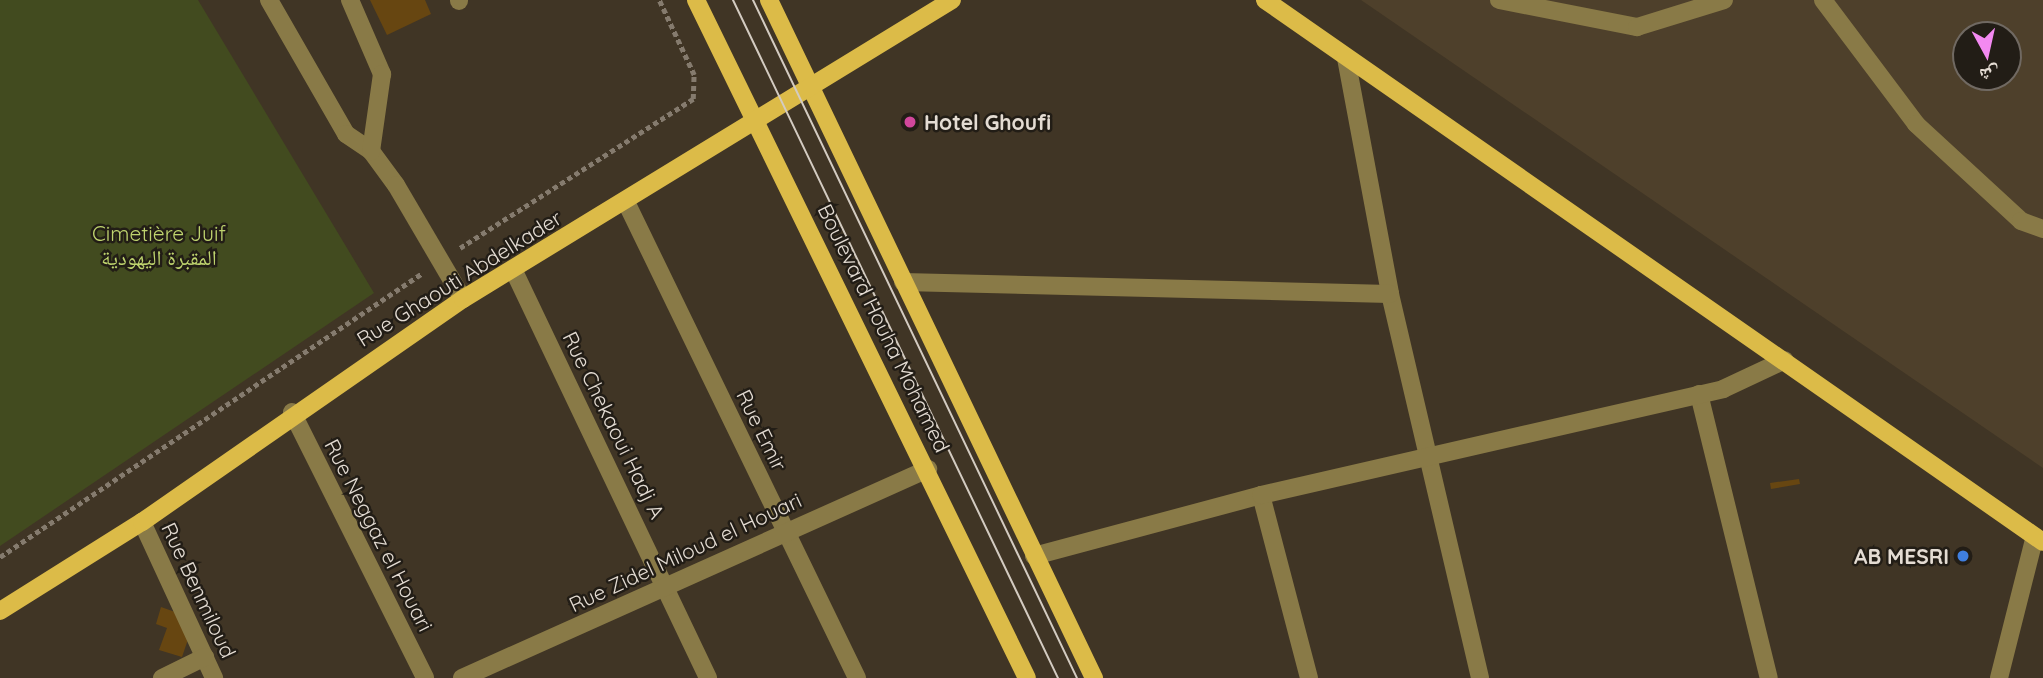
<!DOCTYPE html>
<html>
<head>
<meta charset="utf-8">
<style>
	body { margin:0 }
	#map { position:relative; width:2043px; height:678px; overflow:hidden; background:#403525; font-family:Quicksand,"Noto Naskh Arabic",sans-serif }
	div>[style] { position:absolute }
	[style*='--x'] { left:calc(var(--x)*1px); top:calc(var(--y)*1px); width:calc(var(--w)*1px); rotate:calc(var(--a)*1deg) }
	.built>* { inset:0; background:#4e402b }
	.green>* { inset:0; background:#424b1f }
	.building>* { inset:0; background:#674611 }
	.path>* { height:4.5px; margin-top:-2.25px; transform-origin:0; background:repeating-linear-gradient(90deg,#857b6e 0 5px,transparent 0 8.5px) }
	.minor>* { height:18px; margin:-9px; padding:0 9px; transform-origin:9px; border-radius:9px; background:#897a47 }
	.major>* { height:18px; margin:-9px; padding:0 9px; transform-origin:9px; border-radius:9px; background:#dcbb48 }
	.tram>* { height:2px; margin:-1px; padding:0 1px; transform-origin:1px; border-radius:1px; background:#d3cbc1 }
	.dots>* { width:19px; height:19px; translate:-50% -50%; box-sizing:border-box; border:4px solid #221d16; border-radius:50% }
	span { translate:-50% -50%; white-space:nowrap; text-align:center; line-height:1.15; -webkit-text-stroke:5px #221d16; paint-order:stroke }
	.poi-label { font-size:21px; color:#e4dcd3; font-weight:700 }
	.left { translate:0 -50%; text-align:left }
	.right { translate:-100% -50%; text-align:right }
	.park-label { font-size:21px; color:#bfd46e }
	.street-label { font-size:21px; color:#e4dcd3 }
	.north { position:absolute; left:1952px; top:21px; width:70px; height:70px; box-sizing:border-box; background:#221d16; border:2px solid #706962; border-radius:50%; rotate:172deg; font-size:19px; font-weight:700; line-height:28px; text-align:center; color:#e4dcd3 }
	.north::after { content:''; display:block; margin:auto; width:24px; height:32px; background:#f389f1; clip-path:polygon(50% 0,100% 100%,50% 72%,0 100%) }
</style>
</head>
<body>
<div id="map">
	<div class="built">
		<i style="clip-path:polygon(evenodd,1361px 0,2043px 0,2043px 468px,1361px 0,1966px 35px,2008px 35px,2008px 77px,1966px 77px,1966px 35px)"></i>
	</div>
	<div class="green">
		<i style="clip-path:polygon(0 0,198px 0,374px 293px,0 546px)"></i>
	</div>
	<div class="building">
		<i style="clip-path:polygon(370px 0,425px 0,431px 14px,387px 35px)"></i>
		<i style="clip-path:polygon(1799px 479px,1800px 484px,1771px 489px,1770px 483px)"></i>
		<i style="clip-path:polygon(161px 607px,195px 619px,182px 657px,159px 650px,167px 628px,156px 624px)"></i>
	</div>
	<div class="path">
		<i style="--x:460;--y:248;--w:277;--a:-32.6"></i>
		<i style="--x:693;--y:99;--w:24;--a:-88"></i>
		<i style="--x:694;--y:75;--w:83;--a:-115"></i>
		<i style="--x:0;--y:557;--w:507;--a:-33.91"></i>
	</div>
	<div class="minor">
		<i style="--x:269;--y:0;--w:155;--a:60.1"></i>
		<i style="--x:346;--y:134;--w:30;--a:34"></i>
		<i style="--x:371;--y:151;--w:42;--a:53.7"></i>
		<i style="--x:396;--y:185;--w:132;--a:59.6"></i>
		<i style="--x:350;--y:0;--w:81;--a:66.6"></i>
		<i style="--x:382;--y:74;--w:78;--a:98.1"></i>
		<i style="--x:459;--y:0;--w:1;--a:90"></i>
		<i style="--x:1499;--y:0;--w:141;--a:11.1"></i>
		<i style="--x:1637;--y:27;--w:91;--a:-17.2"></i>
		<i style="--x:1823;--y:0;--w:155;--a:53.1"></i>
		<i style="--x:1916;--y:124;--w:143;--a:42.7"></i>
		<i style="--x:2021;--y:221;--w:23;--a:20"></i>
		<i style="--x:1346;--y:58;--w:240;--a:79.4"></i>
		<i style="--x:1390;--y:294;--w:394;--a:76.8"></i>
		<i style="--x:626;--y:202;--w:529;--a:64.11"></i>
		<i style="--x:513;--y:269;--w:453;--a:64.5"></i>
		<i style="--x:903;--y:282;--w:487;--a:1.4"></i>
		<i style="--x:1699;--y:394;--w:292;--a:76.2"></i>
		<i style="--x:292;--y:412;--w:297;--a:63.4"></i>
		<i style="--x:1261;--y:495;--w:189;--a:75.3"></i>
		<i style="--x:142;--y:522;--w:172;--a:65.2"></i>
		<i style="--x:1034;--y:556;--w:235;--a:-15"></i>
		<i style="--x:1261;--y:495;--w:474;--a:-12.9"></i>
		<i style="--x:1723;--y:389;--w:68;--a:-25.1"></i>
		<i style="--x:162;--y:678;--w:48;--a:-26"></i>
		<i style="--x:462;--y:678;--w:511;--a:-24.16"></i>
		<i style="--x:1999;--y:678;--w:146;--a:-75.8"></i>
	</div>
	<div class="major">
		<i style="--x:696;--y:0;--w:754;--a:63.98"></i>
		<i style="--x:769;--y:0;--w:752;--a:64.39"></i>
		<i style="--x:1265;--y:0;--w:948;--a:34.86"></i>
		<i style="--x:0;--y:611;--w:168;--a:-32.1"></i>
		<i style="--x:142;--y:522;--w:391;--a:-34.8"></i>
		<i style="--x:463;--y:299;--w:573;--a:-31.44"></i>
	</div>
	<div class="tram">
		<i style="--x:733;--y:0;--w:752;--a:64.39"></i>
		<i style="--x:753;--y:0;--w:751;--a:64.46"></i>
	</div>
	<div class="dots">
		<i style="left:910px;top:122px;background:#d1479c"></i>
		<i style="left:1963px;top:556px;background:#3f7fe0"></i>
	</div>
	<div class="poi-label">
		<span class="left" style="left:924px;top:122px">Hotel Ghoufi</span>
		<span class="right" style="left:1949px;top:556px">AB MESRI</span>
	</div>
	<div class="park-label">
		<span style="left:159px;top:245px">Cimetière Juif<br>المقبرة اليهودية</span>
	</div>
	<div class="street-label">
		<span style="left:459px;top:278px;rotate:-32deg">Rue Ghaouti Abdelkader</span>
		<span style="left:884px;top:328px;rotate:64deg">Boulevard Houha Mohamed</span>
		<span style="left:614px;top:425px;rotate:64deg">Rue Chekaoui Hadj A</span>
		<span style="left:762px;top:430px;rotate:64deg">Rue Emir</span>
		<span style="left:379px;top:535px;rotate:63deg">Rue Neggaz el Houari</span>
		<span style="left:685px;top:552px;rotate:-25deg">Rue Zidel Miloud el Houari</span>
		<span style="left:199px;top:590px;rotate:65deg">Rue Benmiloud</span>
	</div>
	<div class="north">ش</div>
</div>
</body>
</html>
